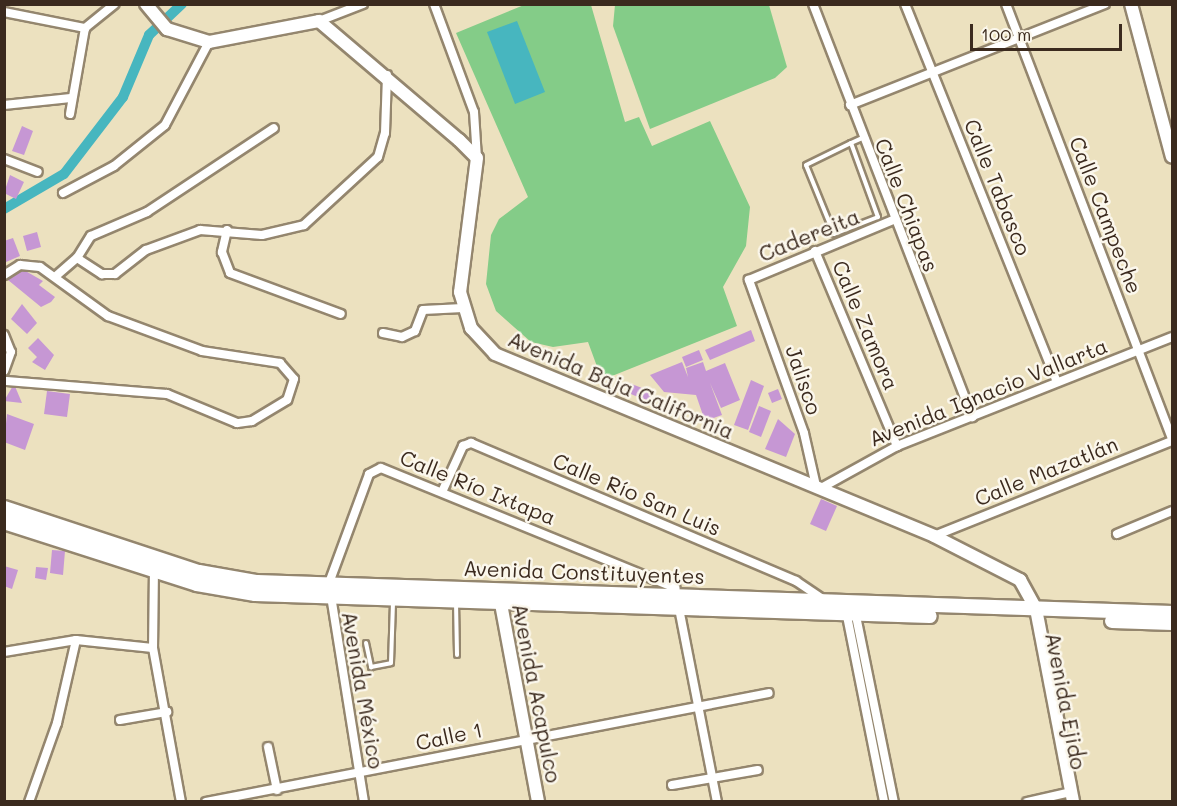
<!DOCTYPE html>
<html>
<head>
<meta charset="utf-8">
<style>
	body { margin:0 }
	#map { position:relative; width:1177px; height:806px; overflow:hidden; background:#ece1bf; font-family:Mali,sans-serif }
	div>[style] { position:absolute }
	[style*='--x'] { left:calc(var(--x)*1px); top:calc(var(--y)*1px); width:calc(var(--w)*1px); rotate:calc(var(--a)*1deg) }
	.green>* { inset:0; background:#84cc88 }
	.water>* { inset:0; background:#47b6bf }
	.canal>* { height:10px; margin:-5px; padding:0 5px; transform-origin:5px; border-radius:5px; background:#47b6bf }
	.building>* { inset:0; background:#c697d4 }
	.roads { filter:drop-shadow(2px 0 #94866e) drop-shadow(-2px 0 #94866e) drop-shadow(0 2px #94866e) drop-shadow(0 -2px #94866e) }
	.lane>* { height:4px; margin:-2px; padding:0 2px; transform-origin:2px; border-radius:2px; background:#fff }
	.street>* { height:8px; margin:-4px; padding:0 4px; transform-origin:4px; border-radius:4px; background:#fff }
	.secondary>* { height:12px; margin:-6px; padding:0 6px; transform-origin:6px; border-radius:6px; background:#fff }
	.primary>* { height:14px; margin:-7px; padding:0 7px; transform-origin:7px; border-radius:7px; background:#fff }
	span { translate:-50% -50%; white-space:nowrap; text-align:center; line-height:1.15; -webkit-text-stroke:5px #fbf7ec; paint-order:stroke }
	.street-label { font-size:21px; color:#3b2a1e }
	.frame { position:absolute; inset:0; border:6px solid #3b2a1e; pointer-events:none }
	.scale { position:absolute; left:970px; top:24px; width:152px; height:27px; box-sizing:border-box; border:3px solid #3b2a1e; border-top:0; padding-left:8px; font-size:18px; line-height:21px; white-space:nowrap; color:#3b2a1e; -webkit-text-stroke:4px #fbf7ec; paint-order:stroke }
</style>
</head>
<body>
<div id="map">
	<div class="green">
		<i style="clip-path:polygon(524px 5px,591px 5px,625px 122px,639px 117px,652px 146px,710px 121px,750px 207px,746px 246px,723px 287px,737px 326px,602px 380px,588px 342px,553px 347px,531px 342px,496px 311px,486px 284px,491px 235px,499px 219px,528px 197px,456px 33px)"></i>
		<i style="clip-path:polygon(615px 5px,769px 5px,787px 67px,775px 78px,650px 129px,613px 26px)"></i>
	</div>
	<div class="water">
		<i style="clip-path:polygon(517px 21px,545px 92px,515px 104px,487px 32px)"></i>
	</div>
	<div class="canal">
		<i style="--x:4;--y:209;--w:69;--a:-30.3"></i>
		<i style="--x:64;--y:174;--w:97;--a:-52.5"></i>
		<i style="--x:123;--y:97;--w:67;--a:-67.2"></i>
		<i style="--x:149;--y:35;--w:45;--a:-43.2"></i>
	</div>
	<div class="building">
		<i style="clip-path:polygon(22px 126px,33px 131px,24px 155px,12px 151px)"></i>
		<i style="clip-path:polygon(10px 175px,24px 182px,16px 199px,4px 193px)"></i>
		<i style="clip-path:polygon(37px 232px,41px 247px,27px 251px,23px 236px)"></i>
		<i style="clip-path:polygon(13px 238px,20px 256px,6px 262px,4px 241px)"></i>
		<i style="clip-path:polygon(22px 269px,43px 281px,39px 285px,55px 297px,51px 302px,41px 307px,8px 280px)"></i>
		<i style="clip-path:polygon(22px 304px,37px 323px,27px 334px,11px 319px)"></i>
		<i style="clip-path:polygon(751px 330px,755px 341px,710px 360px,705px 350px)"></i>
		<i style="clip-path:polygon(38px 338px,54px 355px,45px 370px,32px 362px,37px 357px,28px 348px)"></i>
		<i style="clip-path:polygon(699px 350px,703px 360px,686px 367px,682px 357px)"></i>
		<i style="clip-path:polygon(682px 362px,688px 377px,686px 368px,703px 362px,706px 371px,725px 363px,740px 400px,721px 408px,710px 383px,722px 415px,705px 421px,696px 395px,664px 392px,650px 375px)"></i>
		<i style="clip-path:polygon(751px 380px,764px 386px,748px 430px,734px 425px)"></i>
		<i style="clip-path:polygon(629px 383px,642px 388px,638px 397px,626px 392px)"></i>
		<i style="clip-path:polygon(14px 384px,22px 403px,4px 401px)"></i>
		<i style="clip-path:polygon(643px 387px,655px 392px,651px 402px,640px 397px)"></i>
		<i style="clip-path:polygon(778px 389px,782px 399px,772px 403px,768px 393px)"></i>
		<i style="clip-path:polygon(47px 391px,70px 394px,67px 417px,44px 414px)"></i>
		<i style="clip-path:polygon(759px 406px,771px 411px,761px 437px,749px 432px)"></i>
		<i style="clip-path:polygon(7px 414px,34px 424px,25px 450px,4px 442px)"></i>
		<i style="clip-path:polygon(778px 419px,795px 434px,786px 457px,765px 449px)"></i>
		<i style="clip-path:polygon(821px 499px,837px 506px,826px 531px,810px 524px)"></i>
		<i style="clip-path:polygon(52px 550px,65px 551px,63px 575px,50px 573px)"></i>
		<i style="clip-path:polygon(4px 566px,18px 570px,12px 589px,4px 586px)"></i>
		<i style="clip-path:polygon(36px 567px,48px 568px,46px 580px,35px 578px)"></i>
	</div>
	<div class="roads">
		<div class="lane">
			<i style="--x:851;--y:143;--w:79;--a:70"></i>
			<i style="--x:878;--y:217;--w:47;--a:158.9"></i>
			<i style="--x:834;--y:234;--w:74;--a:-112.1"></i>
			<i style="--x:806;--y:165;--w:50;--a:-26.1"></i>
			<i style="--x:851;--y:143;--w:12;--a:-24"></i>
			<i style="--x:456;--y:602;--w:53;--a:88.9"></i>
			<i style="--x:366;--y:643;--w:25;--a:78"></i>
			<i style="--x:371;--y:667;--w:20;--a:-11"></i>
			<i style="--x:391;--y:663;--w:61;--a:-88.1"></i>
		</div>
		<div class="street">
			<i style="--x:434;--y:4;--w:115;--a:69.7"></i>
			<i style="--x:474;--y:112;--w:46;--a:86.3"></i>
			<i style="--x:813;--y:4;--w:443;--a:68.9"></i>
			<i style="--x:905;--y:4;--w:407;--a:68.1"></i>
			<i style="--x:1006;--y:4;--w:465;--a:69.1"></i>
			<i style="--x:4;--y:12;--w:83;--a:11.2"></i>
			<i style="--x:85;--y:28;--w:38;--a:-39"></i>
			<i style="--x:319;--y:21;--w:47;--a:-21.1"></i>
			<i style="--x:4;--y:105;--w:67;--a:-6"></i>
			<i style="--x:850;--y:105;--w:274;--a:-21.6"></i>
			<i style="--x:70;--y:114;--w:87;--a:-80.1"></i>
			<i style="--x:4;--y:159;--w:36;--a:21"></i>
			<i style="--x:63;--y:193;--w:58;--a:-27.9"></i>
			<i style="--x:114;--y:166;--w:65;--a:-38.8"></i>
			<i style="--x:165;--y:125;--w:94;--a:-62.1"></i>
			<i style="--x:227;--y:230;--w:23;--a:103"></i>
			<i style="--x:222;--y:252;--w:22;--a:69"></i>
			<i style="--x:230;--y:273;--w:118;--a:20.3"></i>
			<i style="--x:815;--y:251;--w:212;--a:67.2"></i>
			<i style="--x:77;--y:258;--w:26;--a:-58"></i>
			<i style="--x:91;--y:236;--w:61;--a:-23.2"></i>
			<i style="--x:147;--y:212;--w:152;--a:-33.5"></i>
			<i style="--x:4;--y:275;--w:19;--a:-32"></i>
			<i style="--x:20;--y:265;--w:20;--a:6"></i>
			<i style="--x:40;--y:267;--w:84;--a:35.8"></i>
			<i style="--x:108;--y:316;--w:100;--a:20.4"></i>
			<i style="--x:202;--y:351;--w:79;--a:8.7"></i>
			<i style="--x:280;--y:363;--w:21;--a:49"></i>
			<i style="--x:294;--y:379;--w:22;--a:108"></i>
			<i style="--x:287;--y:400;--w:41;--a:149"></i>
			<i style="--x:252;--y:421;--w:15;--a:172"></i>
			<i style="--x:237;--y:423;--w:76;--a:-157.5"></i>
			<i style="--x:167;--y:394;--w:164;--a:-175.4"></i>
			<i style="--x:56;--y:276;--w:28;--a:-41"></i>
			<i style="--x:77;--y:258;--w:30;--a:33"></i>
			<i style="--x:102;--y:274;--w:13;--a:0"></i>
			<i style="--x:115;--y:274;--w:39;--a:-38"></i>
			<i style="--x:146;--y:250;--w:58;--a:-20.3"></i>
			<i style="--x:200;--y:230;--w:62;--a:4.6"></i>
			<i style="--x:262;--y:235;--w:43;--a:-13.4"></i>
			<i style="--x:304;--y:225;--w:100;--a:-42.6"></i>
			<i style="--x:378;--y:157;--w:25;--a:-74"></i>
			<i style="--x:385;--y:133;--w:58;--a:-88"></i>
			<i style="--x:383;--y:333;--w:19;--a:12"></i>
			<i style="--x:402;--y:337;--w:14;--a:-25"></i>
			<i style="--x:415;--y:331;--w:22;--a:-69"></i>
			<i style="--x:423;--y:310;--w:40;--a:-2.9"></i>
			<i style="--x:4;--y:335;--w:18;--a:68"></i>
			<i style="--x:11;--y:352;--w:20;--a:110"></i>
			<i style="--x:816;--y:486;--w:54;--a:-102.8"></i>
			<i style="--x:804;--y:433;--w:163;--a:-109.8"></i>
			<i style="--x:749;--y:280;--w:156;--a:-22.6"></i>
			<i style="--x:821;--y:488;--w:87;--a:-28.9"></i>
			<i style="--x:897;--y:446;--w:296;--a:-21.6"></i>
			<i style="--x:442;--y:492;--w:51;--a:-65.5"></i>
			<i style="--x:463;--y:446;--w:9;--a:-21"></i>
			<i style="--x:471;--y:443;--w:353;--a:23"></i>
			<i style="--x:796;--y:581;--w:34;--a:34"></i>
			<i style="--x:1117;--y:534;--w:60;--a:-22.7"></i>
			<i style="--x:934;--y:536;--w:256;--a:-21.8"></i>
			<i style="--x:154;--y:568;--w:80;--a:90.7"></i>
			<i style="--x:153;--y:648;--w:157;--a:79.7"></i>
			<i style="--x:846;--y:611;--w:195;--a:78.7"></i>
			<i style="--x:855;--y:611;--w:195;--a:78.5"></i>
			<i style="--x:4;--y:652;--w:73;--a:-9.5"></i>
			<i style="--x:76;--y:640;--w:77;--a:5.9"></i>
			<i style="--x:120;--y:720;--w:48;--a:-9.7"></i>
			<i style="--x:268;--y:747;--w:44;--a:78.2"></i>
			<i style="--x:672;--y:785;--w:87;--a:-9.9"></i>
			<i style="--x:29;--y:802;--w:84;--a:-70.5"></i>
			<i style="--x:57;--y:723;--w:85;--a:-77.1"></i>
			<i style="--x:206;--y:802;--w:573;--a:-10.96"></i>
			<i style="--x:364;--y:802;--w:222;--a:-99.1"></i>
			<i style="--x:329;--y:583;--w:116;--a:-69.8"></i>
			<i style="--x:369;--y:474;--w:13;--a:-27"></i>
			<i style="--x:381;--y:468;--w:318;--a:22.2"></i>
			<i style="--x:675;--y:588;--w:218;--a:78.9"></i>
			<i style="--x:1027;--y:802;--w:45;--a:-12.8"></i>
		</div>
		<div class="secondary">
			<i style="--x:146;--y:4;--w:33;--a:50"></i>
			<i style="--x:167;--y:29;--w:44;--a:17.2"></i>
			<i style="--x:209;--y:42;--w:112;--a:-10.8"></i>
			<i style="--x:319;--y:21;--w:184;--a:40.4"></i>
			<i style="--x:459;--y:140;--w:25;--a:45"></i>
			<i style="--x:477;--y:158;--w:135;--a:97.2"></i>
			<i style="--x:460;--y:292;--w:38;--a:73"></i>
			<i style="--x:471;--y:328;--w:35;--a:47"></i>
			<i style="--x:495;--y:354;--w:475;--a:22.5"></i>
			<i style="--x:934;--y:536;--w:97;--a:27.1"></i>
			<i style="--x:1020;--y:580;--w:33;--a:61"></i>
			<i style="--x:1036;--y:609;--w:197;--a:79.1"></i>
			<i style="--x:1131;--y:4;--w:158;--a:75"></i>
			<i style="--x:499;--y:593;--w:213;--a:79.4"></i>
		</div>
		<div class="primary">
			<i style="--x:4;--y:508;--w:205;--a:18.2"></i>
			<i style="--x:199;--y:572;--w:59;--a:9.8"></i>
			<i style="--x:257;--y:582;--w:916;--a:1.94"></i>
			<i style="--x:4;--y:522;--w:203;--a:17.8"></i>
			<i style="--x:197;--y:584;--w:59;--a:9.8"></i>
			<i style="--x:255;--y:594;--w:675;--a:1.87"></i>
			<i style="--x:1112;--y:621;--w:60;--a:1.9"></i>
		</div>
	</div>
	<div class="street-label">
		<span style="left:998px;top:187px;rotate:68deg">Calle Tabasco</span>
		<span style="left:907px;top:205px;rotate:69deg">Calle Chiapas</span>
		<span style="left:1106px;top:215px;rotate:69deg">Calle Campeche</span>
		<span style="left:809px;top:235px;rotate:-22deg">Cadereita</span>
		<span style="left:866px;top:325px;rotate:67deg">Calle Zamora</span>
		<span style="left:804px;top:380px;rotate:71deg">Jalisco</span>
		<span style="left:621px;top:385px;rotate:23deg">Avenida Baja California</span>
		<span style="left:988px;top:392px;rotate:-22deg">Avenida Ignacio Vallarta</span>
		<span style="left:1046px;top:471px;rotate:-22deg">Calle Mazatlán</span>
		<span style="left:478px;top:487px;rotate:22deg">Calle Río Ixtapa</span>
		<span style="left:637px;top:494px;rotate:23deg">Calle Río San Luis</span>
		<span style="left:584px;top:572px;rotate:2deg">Avenida Constituyentes</span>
		<span style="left:363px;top:690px;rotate:80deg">Avenida México</span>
		<span style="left:537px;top:693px;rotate:79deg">Avenida Acapulco</span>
		<span style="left:1066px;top:701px;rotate:79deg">Avenida Ejido</span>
		<span style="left:449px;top:736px;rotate:-12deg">Calle 1</span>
	</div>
	<div class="frame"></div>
	<div class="scale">100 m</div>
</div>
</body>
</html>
